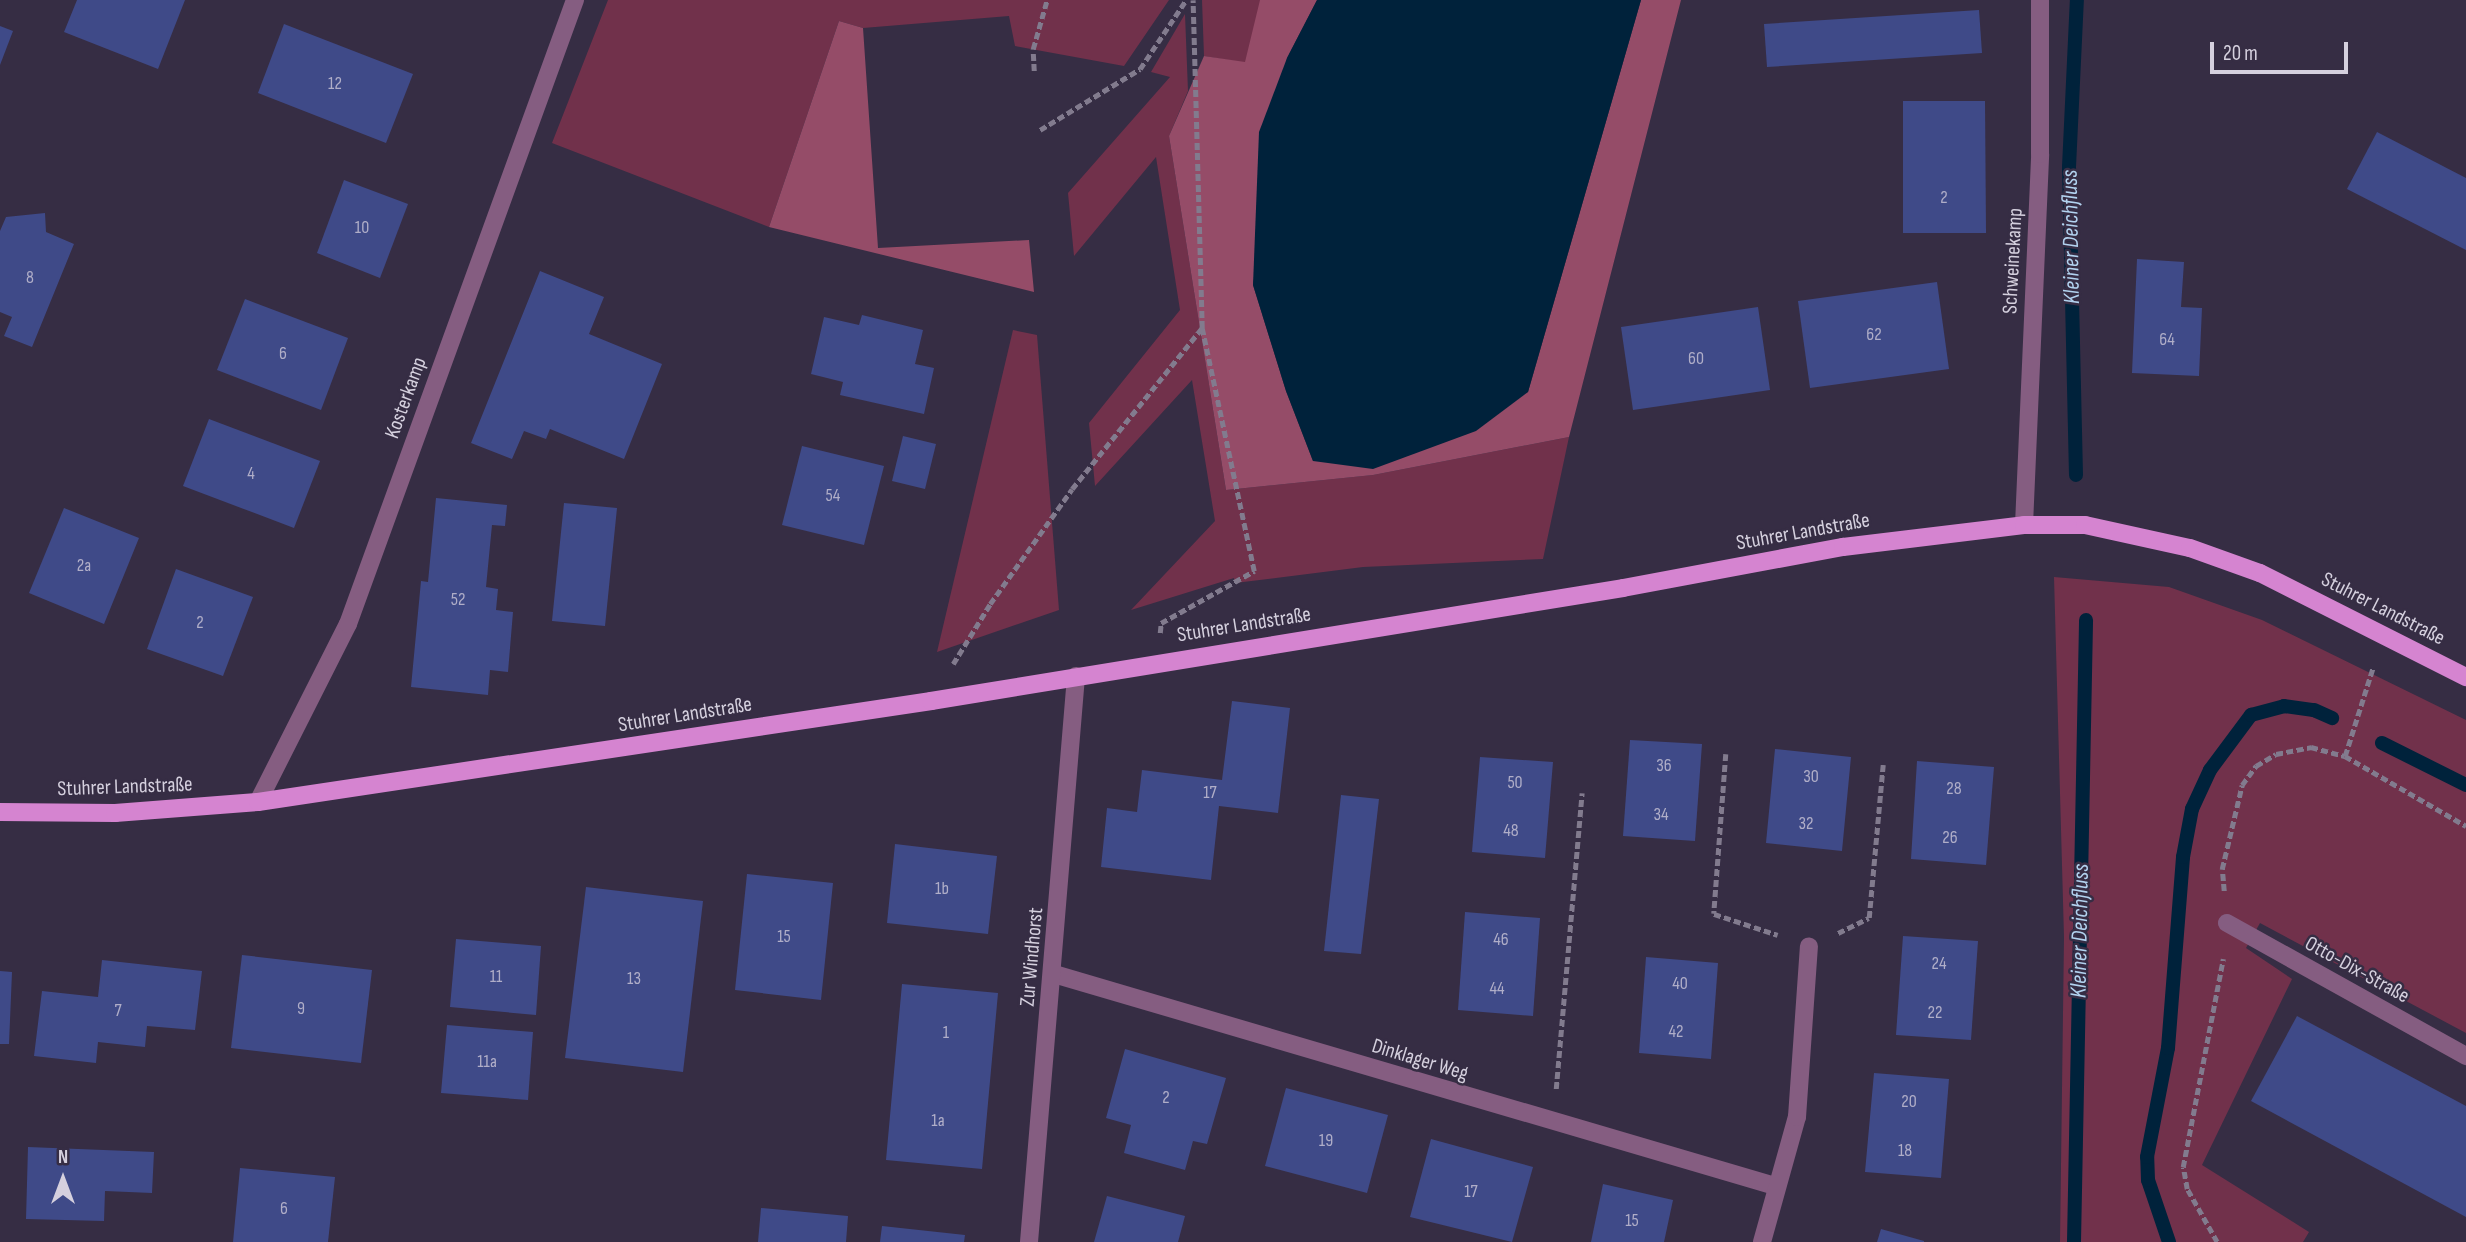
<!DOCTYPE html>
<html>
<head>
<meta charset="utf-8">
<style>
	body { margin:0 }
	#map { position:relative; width:2466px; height:1242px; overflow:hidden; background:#362d44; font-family:"Sofia Sans Condensed",sans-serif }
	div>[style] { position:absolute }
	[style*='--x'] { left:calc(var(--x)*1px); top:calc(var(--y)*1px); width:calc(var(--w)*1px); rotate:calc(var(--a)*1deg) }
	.green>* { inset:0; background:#71314b }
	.forest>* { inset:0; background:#954c68 }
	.water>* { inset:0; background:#00223b }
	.stream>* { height:14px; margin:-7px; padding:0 7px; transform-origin:7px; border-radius:7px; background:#00223b }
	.building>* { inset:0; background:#3f4a88 }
	.path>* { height:4.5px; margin-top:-2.25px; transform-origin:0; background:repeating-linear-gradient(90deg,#827b8e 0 7px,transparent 0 10.5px) }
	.minor>* { height:18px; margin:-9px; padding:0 9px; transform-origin:9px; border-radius:9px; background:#855d81 }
	.major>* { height:18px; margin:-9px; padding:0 9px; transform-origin:9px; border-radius:9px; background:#d584d0 }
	span { translate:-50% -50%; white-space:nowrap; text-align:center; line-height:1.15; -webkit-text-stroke:5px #362d44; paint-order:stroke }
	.number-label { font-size:18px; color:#b0aec8 }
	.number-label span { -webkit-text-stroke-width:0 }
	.street-label { font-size:21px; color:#d5d0de }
	.water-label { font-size:23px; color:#b2d2ef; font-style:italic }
	.north { position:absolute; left:28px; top:1144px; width:70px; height:70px; -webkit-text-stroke:5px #362d44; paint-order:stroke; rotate:0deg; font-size:19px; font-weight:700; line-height:28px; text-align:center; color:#d5d0de }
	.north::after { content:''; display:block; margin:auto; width:24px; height:32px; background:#d5d0de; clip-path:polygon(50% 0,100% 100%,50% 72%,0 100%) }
	.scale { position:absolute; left:2210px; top:42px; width:138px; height:32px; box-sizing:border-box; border:4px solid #d5d0de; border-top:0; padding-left:9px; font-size:21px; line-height:24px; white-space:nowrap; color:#d5d0de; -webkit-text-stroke:5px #362d44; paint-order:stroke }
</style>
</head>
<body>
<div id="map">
	<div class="green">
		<i style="clip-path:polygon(608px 0,1169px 0,1124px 66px,1015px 46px,1009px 16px,863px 28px,839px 21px,769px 227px,552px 143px)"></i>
		<i style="clip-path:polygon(1202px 0,1317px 0,1302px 28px,1245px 63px,1204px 56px)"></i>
		<i style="clip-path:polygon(1185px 14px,1188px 91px,1169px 136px,1226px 490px,1373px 475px,1569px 437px,1543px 559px,1363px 567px,1235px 583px,1234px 578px,1131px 610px,1215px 521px,1192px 380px,1095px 486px,1089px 423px,1180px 310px,1156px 157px,1074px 256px,1068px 193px,1170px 77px,1151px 72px)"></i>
		<i style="clip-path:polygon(1013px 330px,1037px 335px,1059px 610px,937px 652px)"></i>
		<i style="clip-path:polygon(2054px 577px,2169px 587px,2262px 620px,2466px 720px,2466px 1033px,2260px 923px,2246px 948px,2292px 979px,2202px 1165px,2309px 1232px,2303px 1242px,2060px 1242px,2064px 937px)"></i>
	</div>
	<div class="forest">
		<i style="clip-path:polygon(1260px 0,1317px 0,1287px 58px,1253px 285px,1286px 391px,1313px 461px,1528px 392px,1641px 0,1681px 0,1569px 437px,1373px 475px,1226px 490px,1169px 136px,1204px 56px,1245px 62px)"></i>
		<i style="clip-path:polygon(839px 21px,863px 28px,878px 248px,1029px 240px,1034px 292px,769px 227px)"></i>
	</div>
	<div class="water">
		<i style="clip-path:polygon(1317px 0,1641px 0,1528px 392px,1476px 431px,1373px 469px,1313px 461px,1286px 391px,1253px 285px,1259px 132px,1287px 58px)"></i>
	</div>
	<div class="stream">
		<i style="--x:2076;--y:475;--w:308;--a:-91.3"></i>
		<i style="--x:2069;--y:167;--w:167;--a:-87.3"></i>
		<i style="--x:2382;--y:743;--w:94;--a:26.6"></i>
		<i style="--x:2074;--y:1242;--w:622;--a:-88.89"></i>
		<i style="--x:2169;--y:1242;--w:65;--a:-108.7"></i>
		<i style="--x:2148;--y:1180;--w:23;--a:-92"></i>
		<i style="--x:2147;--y:1157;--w:111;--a:-79.1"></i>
		<i style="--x:2168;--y:1048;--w:192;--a:-85.5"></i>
		<i style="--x:2183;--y:857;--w:49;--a:-79.4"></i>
		<i style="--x:2192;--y:809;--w:43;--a:-65.2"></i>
		<i style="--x:2210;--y:770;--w:69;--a:-53.3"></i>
		<i style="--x:2251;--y:715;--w:34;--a:-15"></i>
		<i style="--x:2284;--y:706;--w:30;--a:8"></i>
		<i style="--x:2314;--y:710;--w:20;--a:24"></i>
	</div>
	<div class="building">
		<i style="clip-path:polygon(77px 0,185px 0,158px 69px,64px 32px)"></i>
		<i style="clip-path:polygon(1979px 10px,1982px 53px,1767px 67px,1764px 24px)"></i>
		<i style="clip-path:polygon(284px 24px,413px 74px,386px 143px,258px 93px)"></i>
		<i style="clip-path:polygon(0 26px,13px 31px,0 65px)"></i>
		<i style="clip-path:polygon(1903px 101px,1985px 101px,1986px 233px,1903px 233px)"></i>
		<i style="clip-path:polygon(2377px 132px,2466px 178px,2466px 250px,2347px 189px)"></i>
		<i style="clip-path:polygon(344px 180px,408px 204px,380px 278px,317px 253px)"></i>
		<i style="clip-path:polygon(45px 213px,46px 232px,74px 244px,32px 347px,4px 336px,12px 317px,0 312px,0 231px,6px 217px)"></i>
		<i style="clip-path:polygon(2137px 259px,2184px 262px,2181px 307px,2202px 308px,2199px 376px,2132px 373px)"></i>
		<i style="clip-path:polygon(540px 271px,604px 297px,589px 334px,662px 364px,624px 459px,550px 429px,546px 439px,524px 431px,512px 459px,471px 443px)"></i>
		<i style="clip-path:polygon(1937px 282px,1949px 369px,1810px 388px,1798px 301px)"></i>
		<i style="clip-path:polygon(245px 299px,348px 338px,321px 410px,217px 370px)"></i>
		<i style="clip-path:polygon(1758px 307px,1770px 390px,1633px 410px,1621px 327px)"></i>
		<i style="clip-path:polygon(862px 315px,923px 330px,915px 364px,934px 368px,924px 414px,840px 395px,843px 382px,811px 374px,824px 317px,859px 325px)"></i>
		<i style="clip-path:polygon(209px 419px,320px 461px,294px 528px,183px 486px)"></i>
		<i style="clip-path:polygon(903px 436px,936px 444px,925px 489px,892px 481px)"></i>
		<i style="clip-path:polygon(802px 446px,884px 466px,864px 545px,782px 525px)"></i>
		<i style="clip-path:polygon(436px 498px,507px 505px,505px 526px,492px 525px,486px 587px,498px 589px,496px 610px,513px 612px,508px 672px,490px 670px,488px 695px,411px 687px,421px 581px,428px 582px)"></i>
		<i style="clip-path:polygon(564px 503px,617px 508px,605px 626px,552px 621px)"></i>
		<i style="clip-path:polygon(64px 508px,139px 538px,104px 624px,29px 593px)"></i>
		<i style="clip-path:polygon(176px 569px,253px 597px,223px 676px,147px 649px)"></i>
		<i style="clip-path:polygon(1232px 701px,1290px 708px,1278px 813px,1219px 806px,1211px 880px,1101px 867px,1107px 808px,1137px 812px,1142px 770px,1222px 780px)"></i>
		<i style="clip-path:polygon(1630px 740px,1702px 744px,1695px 841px,1623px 836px)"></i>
		<i style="clip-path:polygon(1775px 749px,1851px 757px,1842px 851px,1766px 843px)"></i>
		<i style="clip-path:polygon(1480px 757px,1553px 762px,1545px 858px,1472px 852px)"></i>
		<i style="clip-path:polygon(1917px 761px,1994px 767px,1986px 865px,1911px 859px)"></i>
		<i style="clip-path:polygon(1341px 795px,1379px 799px,1361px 954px,1324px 951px)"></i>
		<i style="clip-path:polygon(895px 844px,997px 856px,988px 934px,887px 923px)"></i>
		<i style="clip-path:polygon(747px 874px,833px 883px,821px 1000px,735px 990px)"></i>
		<i style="clip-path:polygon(586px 887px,703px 901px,683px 1072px,565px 1058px)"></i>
		<i style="clip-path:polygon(1465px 912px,1540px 918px,1533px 1016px,1458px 1010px)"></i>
		<i style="clip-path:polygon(1903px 936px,1978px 941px,1971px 1040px,1896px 1035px)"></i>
		<i style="clip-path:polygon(456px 939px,541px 946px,536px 1015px,450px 1007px)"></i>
		<i style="clip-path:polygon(242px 955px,372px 970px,361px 1063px,231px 1048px)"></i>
		<i style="clip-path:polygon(1646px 957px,1718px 963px,1711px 1059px,1639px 1053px)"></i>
		<i style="clip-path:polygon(102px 960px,202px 971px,195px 1030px,147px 1026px,145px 1047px,98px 1042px,96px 1063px,34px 1056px,42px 991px,98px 997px)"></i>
		<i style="clip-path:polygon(0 971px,12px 972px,9px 1044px,0 1044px)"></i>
		<i style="clip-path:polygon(902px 984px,998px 993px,982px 1169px,886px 1160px)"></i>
		<i style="clip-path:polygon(2297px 1016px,2466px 1106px,2466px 1217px,2251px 1101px)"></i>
		<i style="clip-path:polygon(447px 1025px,533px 1032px,528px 1100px,441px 1093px)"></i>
		<i style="clip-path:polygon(1125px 1049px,1226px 1078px,1207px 1144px,1193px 1141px,1185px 1170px,1124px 1153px,1131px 1125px,1106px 1118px)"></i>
		<i style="clip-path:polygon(1874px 1073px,1949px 1079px,1941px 1178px,1865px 1172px)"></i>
		<i style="clip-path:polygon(1286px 1088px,1388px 1115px,1367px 1193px,1265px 1166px)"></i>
		<i style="clip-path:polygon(1431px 1139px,1533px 1167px,1512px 1242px,1410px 1217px)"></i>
		<i style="clip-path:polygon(28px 1147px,154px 1152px,152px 1193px,105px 1191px,104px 1221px,26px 1219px)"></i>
		<i style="clip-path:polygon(240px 1168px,335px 1177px,328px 1242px,233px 1242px)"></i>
		<i style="clip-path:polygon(1603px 1184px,1673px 1200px,1664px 1242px,1591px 1242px)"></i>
		<i style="clip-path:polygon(1107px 1196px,1185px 1216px,1178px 1242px,1094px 1242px)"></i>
		<i style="clip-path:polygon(761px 1208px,848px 1216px,846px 1242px,758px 1242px)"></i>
		<i style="clip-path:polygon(882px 1226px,965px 1235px,964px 1242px,880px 1242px)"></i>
		<i style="clip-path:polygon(1881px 1229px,1924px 1241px,1924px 1242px,1877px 1242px)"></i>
	</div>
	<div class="path">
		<i style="--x:1034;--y:71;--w:22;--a:-93"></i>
		<i style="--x:1033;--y:49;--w:51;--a:-74.1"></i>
		<i style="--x:1040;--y:130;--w:117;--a:-31.4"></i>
		<i style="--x:1140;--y:69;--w:83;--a:-56.3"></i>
		<i style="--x:1160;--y:633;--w:10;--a:-84"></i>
		<i style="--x:1161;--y:623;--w:107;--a:-29.2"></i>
		<i style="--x:1254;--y:571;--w:249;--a:-102.1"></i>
		<i style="--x:1202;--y:328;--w:328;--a:-91.6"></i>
		<i style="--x:953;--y:664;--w:70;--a:-58.3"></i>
		<i style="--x:990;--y:604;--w:141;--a:-54.5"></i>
		<i style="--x:1072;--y:489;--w:207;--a:-51.1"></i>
		<i style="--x:1726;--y:754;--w:160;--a:94.3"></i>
		<i style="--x:1714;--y:914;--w:67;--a:18.2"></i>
		<i style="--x:2345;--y:756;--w:93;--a:-72.5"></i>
		<i style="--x:2224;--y:891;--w:22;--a:-95"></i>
		<i style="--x:2222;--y:869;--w:86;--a:-76.6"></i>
		<i style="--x:2242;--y:785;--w:24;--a:-54"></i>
		<i style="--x:2256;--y:766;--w:23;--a:-31"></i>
		<i style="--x:2276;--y:754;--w:36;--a:-11"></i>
		<i style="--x:2311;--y:747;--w:35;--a:15"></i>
		<i style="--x:2345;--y:756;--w:140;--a:30"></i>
		<i style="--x:1838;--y:933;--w:34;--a:-26"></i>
		<i style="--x:1869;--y:918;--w:154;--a:-84.8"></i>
		<i style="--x:1556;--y:1089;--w:297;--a:-85"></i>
		<i style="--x:2217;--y:1242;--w:61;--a:-119.5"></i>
		<i style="--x:2187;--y:1189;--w:22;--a:-100"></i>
		<i style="--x:2183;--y:1167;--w:212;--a:-79.1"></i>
	</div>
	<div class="minor">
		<i style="--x:2024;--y:525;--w:371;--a:-87.5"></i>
		<i style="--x:2040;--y:154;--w:154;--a:-90"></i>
		<i style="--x:258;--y:802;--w:199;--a:-63.2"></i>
		<i style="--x:348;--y:624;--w:664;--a:-70.01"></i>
		<i style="--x:2227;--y:923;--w:274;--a:29.1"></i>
		<i style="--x:1054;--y:974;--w:752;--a:16.39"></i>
		<i style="--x:1029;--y:1242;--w:568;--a:-85.25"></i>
		<i style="--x:1762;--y:1242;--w:130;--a:-74.4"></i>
		<i style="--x:1797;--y:1117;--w:171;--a:-86"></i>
	</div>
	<div class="major">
		<i style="--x:0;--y:812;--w:115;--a:0.5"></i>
		<i style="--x:115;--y:813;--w:143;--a:-4.4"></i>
		<i style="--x:258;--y:802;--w:681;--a:-8.53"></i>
		<i style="--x:931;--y:701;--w:701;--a:-9.27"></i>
		<i style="--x:1623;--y:588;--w:224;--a:-10.6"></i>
		<i style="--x:1843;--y:547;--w:182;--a:-6.9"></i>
		<i style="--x:2024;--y:525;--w:61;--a:0"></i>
		<i style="--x:2085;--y:525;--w:107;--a:12.4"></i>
		<i style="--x:2190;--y:548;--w:74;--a:19.7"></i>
		<i style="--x:2260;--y:573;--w:231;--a:26.8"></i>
	</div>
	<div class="number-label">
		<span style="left:335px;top:84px">12</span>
		<span style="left:1944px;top:198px">2</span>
		<span style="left:362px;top:228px">10</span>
		<span style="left:30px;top:278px">8</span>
		<span style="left:1874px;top:335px">62</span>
		<span style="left:2167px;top:340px">64</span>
		<span style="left:283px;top:354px">6</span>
		<span style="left:1696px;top:359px">60</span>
		<span style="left:251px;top:474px">4</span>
		<span style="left:833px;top:496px">54</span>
		<span style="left:84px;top:566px">2a</span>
		<span style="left:458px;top:600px">52</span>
		<span style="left:200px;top:623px">2</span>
		<span style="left:1664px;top:766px">36</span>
		<span style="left:1811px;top:777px">30</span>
		<span style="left:1515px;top:783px">50</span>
		<span style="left:1954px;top:789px">28</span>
		<span style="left:1210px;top:793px">17</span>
		<span style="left:1661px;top:815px">34</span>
		<span style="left:1806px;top:824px">32</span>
		<span style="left:1511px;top:831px">48</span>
		<span style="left:1950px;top:838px">26</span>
		<span style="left:942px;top:889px">1b</span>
		<span style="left:784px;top:937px">15</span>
		<span style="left:1501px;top:940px">46</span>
		<span style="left:1939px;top:964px">24</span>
		<span style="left:496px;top:977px">11</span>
		<span style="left:634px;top:979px">13</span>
		<span style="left:1680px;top:984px">40</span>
		<span style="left:1497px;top:989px">44</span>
		<span style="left:301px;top:1009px">9</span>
		<span style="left:118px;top:1011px">7</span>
		<span style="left:1935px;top:1013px">22</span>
		<span style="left:1676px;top:1032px">42</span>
		<span style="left:946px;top:1033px">1</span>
		<span style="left:487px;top:1062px">11a</span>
		<span style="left:1166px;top:1098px">2</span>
		<span style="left:1909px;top:1102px">20</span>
		<span style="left:938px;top:1121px">1a</span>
		<span style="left:1326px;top:1141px">19</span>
		<span style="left:1905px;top:1151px">18</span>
		<span style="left:1471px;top:1192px">17</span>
		<span style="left:284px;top:1209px">6</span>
		<span style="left:1632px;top:1221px">15</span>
	</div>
	<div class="street-label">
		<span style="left:2013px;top:261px;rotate:-87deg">Schweinekamp</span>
		<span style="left:406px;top:398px;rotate:-70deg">Kosterkamp</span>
		<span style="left:1803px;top:532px;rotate:-10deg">Stuhrer Landstraße</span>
		<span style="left:2383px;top:609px;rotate:27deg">Stuhrer Landstraße</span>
		<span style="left:1244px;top:625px;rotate:-9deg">Stuhrer Landstraße</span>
		<span style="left:685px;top:715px;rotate:-9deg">Stuhrer Landstraße</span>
		<span style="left:125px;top:787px;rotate:-2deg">Stuhrer Landstraße</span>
		<span style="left:1032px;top:957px;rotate:-85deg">Zur Windhorst</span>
		<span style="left:2357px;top:970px;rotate:29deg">Otto-Dix-Straße</span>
		<span style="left:1420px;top:1060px;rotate:17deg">Dinklager Weg</span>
	</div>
	<div class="water-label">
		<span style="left:2071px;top:237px;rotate:-91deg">Kleiner Deichfluss</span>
		<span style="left:2080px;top:931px;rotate:-89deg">Kleiner Deichfluss</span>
	</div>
	<div class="north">N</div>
	<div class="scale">20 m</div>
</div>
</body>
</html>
